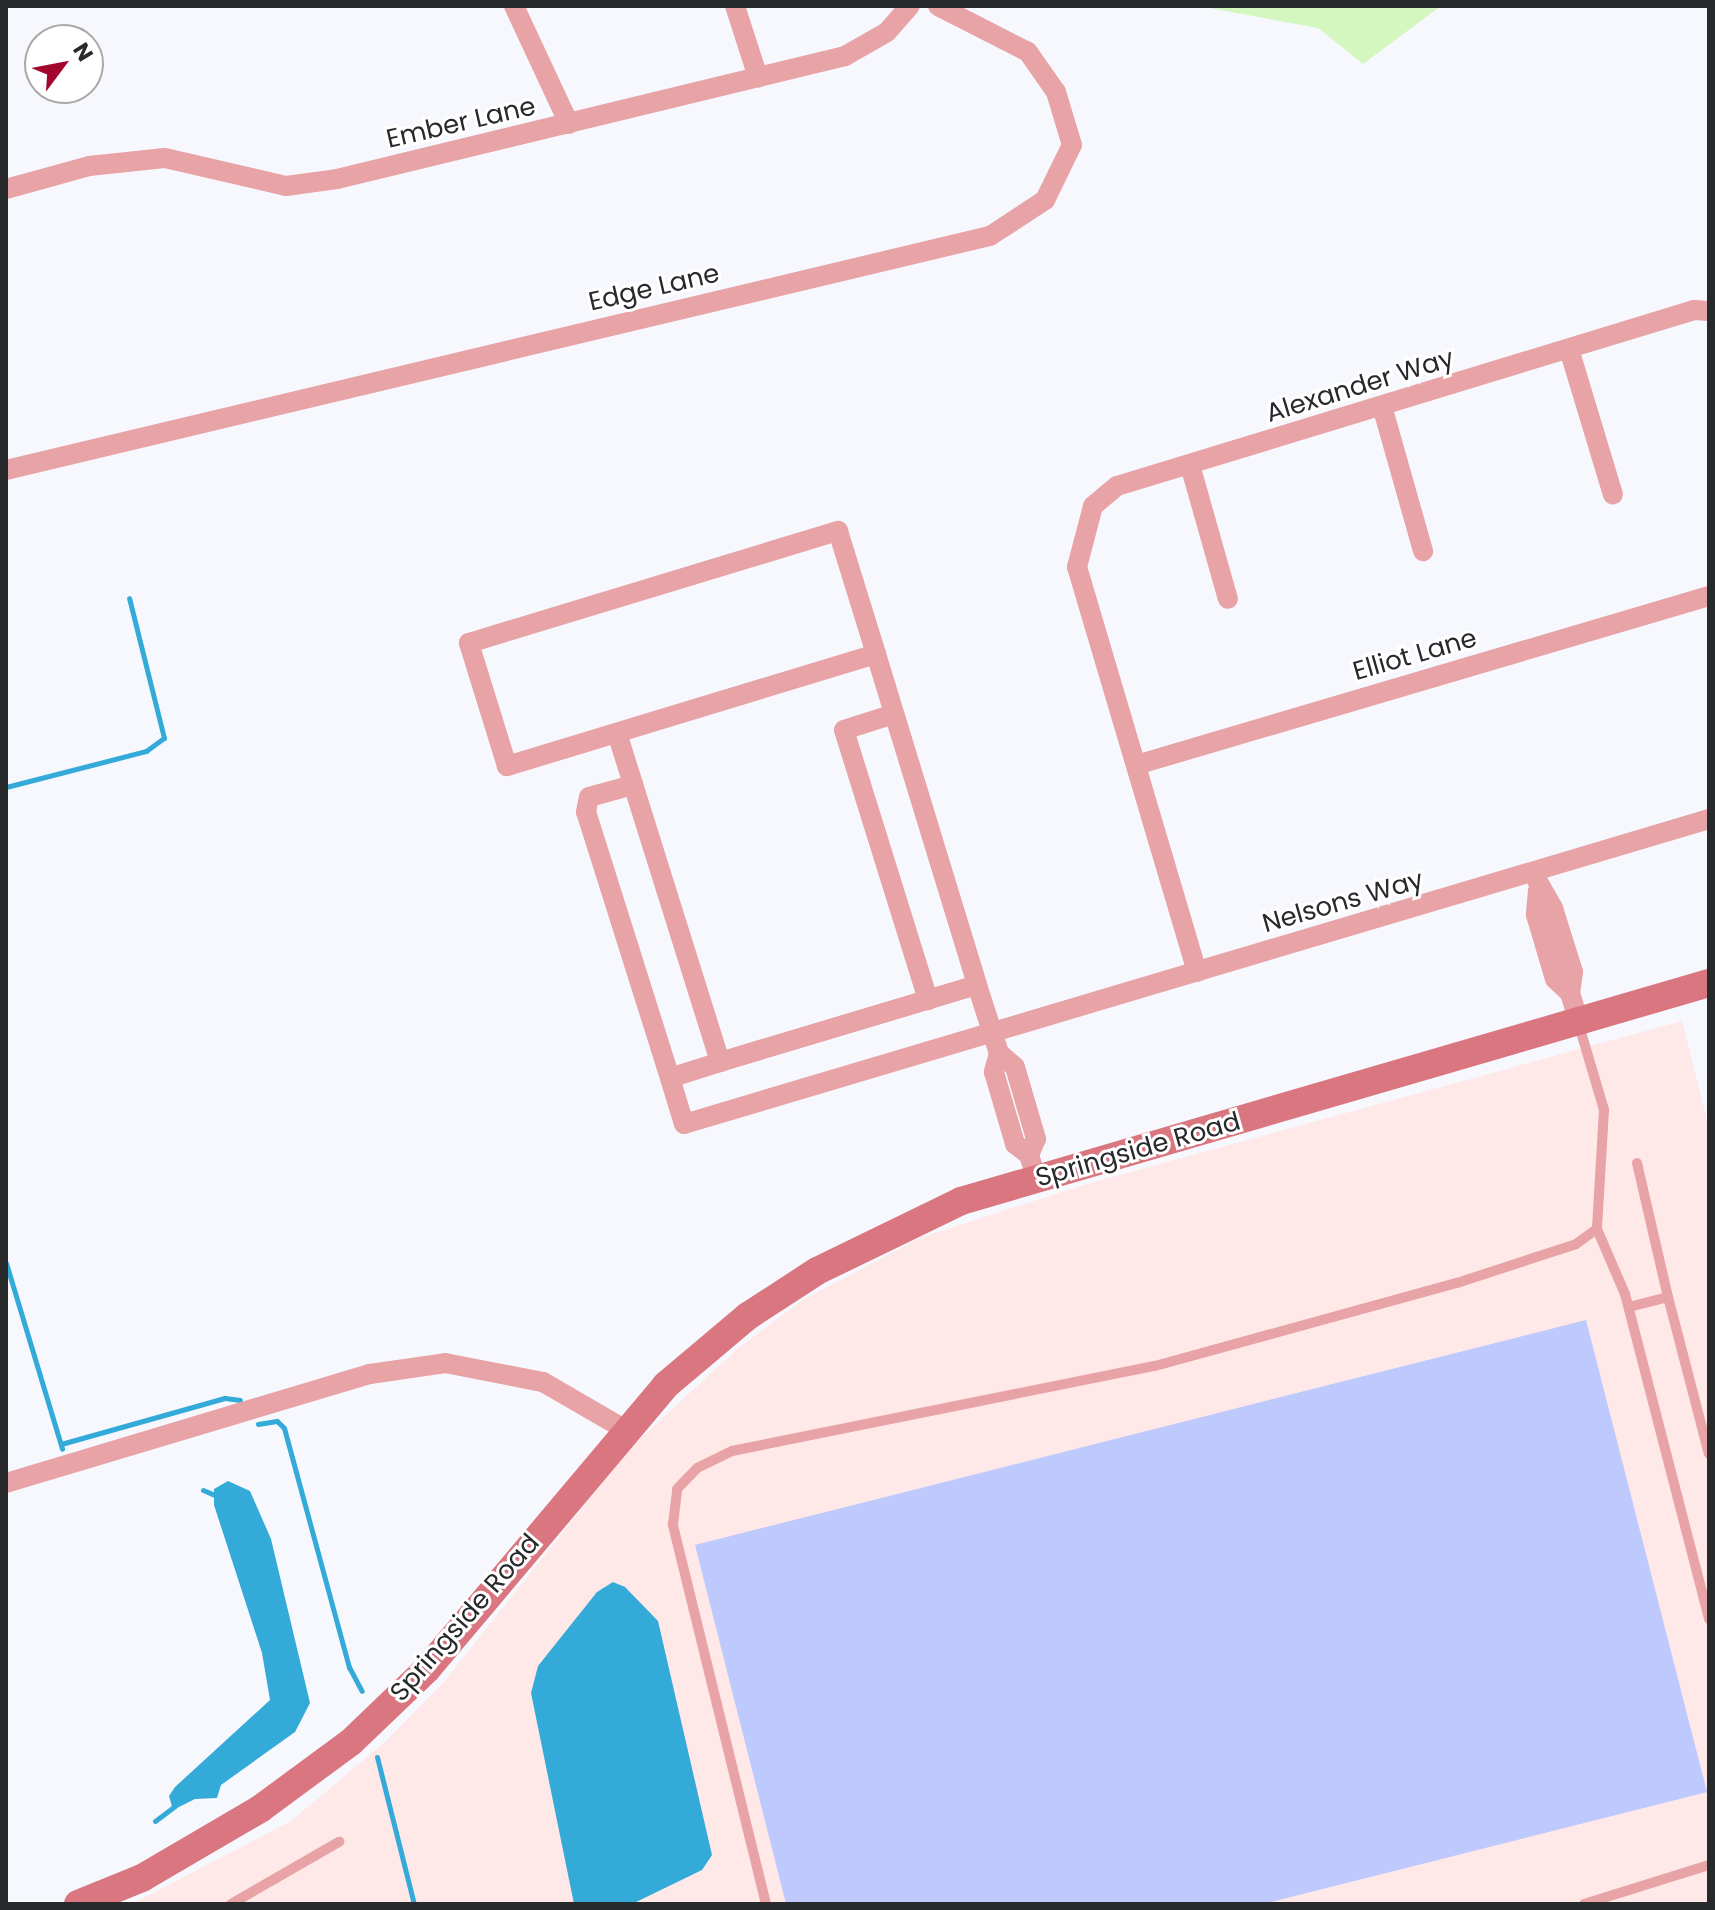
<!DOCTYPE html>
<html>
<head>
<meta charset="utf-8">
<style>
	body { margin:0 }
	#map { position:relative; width:1715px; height:1910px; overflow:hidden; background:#f6f8fe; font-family:Poppins,sans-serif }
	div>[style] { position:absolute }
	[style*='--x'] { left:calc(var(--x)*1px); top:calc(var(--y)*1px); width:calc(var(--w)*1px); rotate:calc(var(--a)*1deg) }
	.industrial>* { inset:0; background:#fee8e8 }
	.green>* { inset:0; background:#d4f7c0 }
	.water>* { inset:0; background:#34aad9 }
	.stream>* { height:5px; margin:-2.5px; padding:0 2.5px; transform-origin:2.5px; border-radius:2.5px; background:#34aad9 }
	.building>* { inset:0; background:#bec9fd }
	.lane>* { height:10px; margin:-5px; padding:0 5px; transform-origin:5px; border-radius:5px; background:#e8a3a7 }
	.street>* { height:20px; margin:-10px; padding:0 10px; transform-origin:10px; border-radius:10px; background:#e8a3a7 }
	.secondary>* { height:28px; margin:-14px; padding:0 14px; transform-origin:14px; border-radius:14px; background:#da7680 }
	span { translate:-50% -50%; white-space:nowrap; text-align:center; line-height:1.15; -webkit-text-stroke:6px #fff; paint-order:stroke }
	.street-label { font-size:26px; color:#28292b }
	.frame { position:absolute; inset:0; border:8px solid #28292b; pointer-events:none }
	.north { position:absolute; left:24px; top:24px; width:80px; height:80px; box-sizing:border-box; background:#fff; border:2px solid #a9a9aa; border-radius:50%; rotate:58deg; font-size:22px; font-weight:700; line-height:32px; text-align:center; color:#28292b }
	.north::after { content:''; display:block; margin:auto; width:28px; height:36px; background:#a3062d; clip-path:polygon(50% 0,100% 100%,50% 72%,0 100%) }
</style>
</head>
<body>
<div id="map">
	<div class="industrial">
		<i style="clip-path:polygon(1682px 1021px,1709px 1128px,1709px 1904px,132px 1904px,291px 1821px,385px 1742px,444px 1682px,627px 1451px,736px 1350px,804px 1299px,922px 1237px,1087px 1184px)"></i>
	</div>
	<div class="green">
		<i style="clip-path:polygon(1199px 6px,1441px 6px,1363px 64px,1318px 28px)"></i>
	</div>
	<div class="water">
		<i style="clip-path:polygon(228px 1481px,250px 1491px,271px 1539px,310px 1703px,295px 1732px,221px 1785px,217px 1798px,195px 1799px,173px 1810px,169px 1796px,175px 1787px,270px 1700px,262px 1653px,214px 1505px,214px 1489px)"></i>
		<i style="clip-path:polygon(613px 1582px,625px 1587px,658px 1621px,712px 1855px,702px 1870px,632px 1904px,574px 1904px,531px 1693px,538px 1666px,597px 1592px)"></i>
	</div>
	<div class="stream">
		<i style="--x:6;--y:787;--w:145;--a:-14.4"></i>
		<i style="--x:146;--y:751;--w:22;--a:-36"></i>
		<i style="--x:164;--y:738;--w:144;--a:-104"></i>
		<i style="--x:6;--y:1263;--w:194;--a:73.2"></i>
		<i style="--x:258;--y:1424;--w:19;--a:-9"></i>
		<i style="--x:277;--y:1421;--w:10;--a:45"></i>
		<i style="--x:284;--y:1428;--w:248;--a:74.8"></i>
		<i style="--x:349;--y:1667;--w:27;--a:62"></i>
		<i style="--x:61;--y:1444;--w:170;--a:-15.7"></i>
		<i style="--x:225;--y:1398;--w:15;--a:8"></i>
		<i style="--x:203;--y:1490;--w:15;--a:23"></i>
		<i style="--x:377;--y:1757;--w:152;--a:75.9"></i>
		<i style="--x:155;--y:1821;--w:25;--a:-37"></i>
	</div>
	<div class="building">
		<i style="clip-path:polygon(1586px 1320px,1707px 1792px,1263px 1904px,786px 1904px,695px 1545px)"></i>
	</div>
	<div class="lane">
		<i style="--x:1578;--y:1022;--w:92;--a:73.5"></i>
		<i style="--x:1604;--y:1110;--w:119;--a:93.4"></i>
		<i style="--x:1597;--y:1229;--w:71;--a:66.7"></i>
		<i style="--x:1625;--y:1294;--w:336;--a:75.5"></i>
		<i style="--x:1637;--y:1163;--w:138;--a:77"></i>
		<i style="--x:1629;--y:1307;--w:40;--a:-14.4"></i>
		<i style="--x:1668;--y:1297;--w:162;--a:75.4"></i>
		<i style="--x:231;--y:1904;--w:125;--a:-29.9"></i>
		<i style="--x:766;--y:1904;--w:391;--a:-103.8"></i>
		<i style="--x:673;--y:1524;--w:35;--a:-83"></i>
		<i style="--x:677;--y:1489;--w:29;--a:-46"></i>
		<i style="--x:697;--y:1468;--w:39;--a:-26"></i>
		<i style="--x:732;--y:1451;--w:431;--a:-11.4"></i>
		<i style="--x:1155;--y:1366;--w:313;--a:-15.4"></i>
		<i style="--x:1457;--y:1283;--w:125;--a:-18.1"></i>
		<i style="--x:1576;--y:1244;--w:26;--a:-36"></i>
		<i style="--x:1584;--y:1904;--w:131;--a:-17.3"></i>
	</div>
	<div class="street">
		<i style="--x:514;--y:6;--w:130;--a:65"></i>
		<i style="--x:735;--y:6;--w:75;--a:72.1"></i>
		<i style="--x:6;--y:189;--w:86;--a:-15.5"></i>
		<i style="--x:89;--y:166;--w:76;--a:-6"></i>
		<i style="--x:165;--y:158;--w:124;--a:13"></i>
		<i style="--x:286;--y:186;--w:51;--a:-7.8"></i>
		<i style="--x:337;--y:179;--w:523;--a:-13.61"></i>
		<i style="--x:845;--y:56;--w:48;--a:-29.7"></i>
		<i style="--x:887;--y:32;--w:35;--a:-49"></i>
		<i style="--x:1569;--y:349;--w:152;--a:73.2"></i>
		<i style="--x:1382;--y:406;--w:151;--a:74.2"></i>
		<i style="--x:1190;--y:465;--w:139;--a:74.2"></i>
		<i style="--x:6;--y:470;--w:1011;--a:-13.38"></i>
		<i style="--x:990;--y:236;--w:66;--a:-33.2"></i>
		<i style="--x:1045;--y:200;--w:61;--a:-63.9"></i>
		<i style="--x:1072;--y:145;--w:55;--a:-106.8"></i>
		<i style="--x:1056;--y:92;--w:49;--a:-125"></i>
		<i style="--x:1028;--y:52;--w:101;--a:-152.9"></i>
		<i style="--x:876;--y:654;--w:386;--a:163.1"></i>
		<i style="--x:507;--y:766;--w:129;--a:-107.2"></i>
		<i style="--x:469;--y:643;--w:386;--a:-16.9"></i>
		<i style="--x:838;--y:531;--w:129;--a:72.8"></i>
		<i style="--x:876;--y:654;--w:346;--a:73"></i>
		<i style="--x:977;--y:985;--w:71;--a:72.1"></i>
		<i style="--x:999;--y:1053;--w:20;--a:105"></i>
		<i style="--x:994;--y:1072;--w:75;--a:73.7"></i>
		<i style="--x:1015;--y:1144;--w:18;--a:38"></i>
		<i style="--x:1029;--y:1155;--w:26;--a:72"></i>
		<i style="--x:894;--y:714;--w:52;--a:162.3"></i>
		<i style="--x:844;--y:730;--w:283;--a:72.7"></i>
		<i style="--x:617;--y:733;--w:345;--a:72.6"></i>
		<i style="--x:720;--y:1062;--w:52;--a:162.3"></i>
		<i style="--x:670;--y:1078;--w:279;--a:-107.5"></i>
		<i style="--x:586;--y:812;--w:15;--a:-79"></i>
		<i style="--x:589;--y:797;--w:46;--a:-15.3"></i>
		<i style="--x:1136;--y:765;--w:597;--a:-16.43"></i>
		<i style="--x:1533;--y:873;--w:40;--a:60.3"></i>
		<i style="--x:1553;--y:908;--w:67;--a:72.6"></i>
		<i style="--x:1573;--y:972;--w:21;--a:98"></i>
		<i style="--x:1570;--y:993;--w:28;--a:73"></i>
		<i style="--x:1538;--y:890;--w:25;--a:95"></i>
		<i style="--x:1536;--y:915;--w:67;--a:73.5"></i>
		<i style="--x:1555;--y:979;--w:21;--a:43"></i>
		<i style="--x:1197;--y:972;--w:422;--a:-106.5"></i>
		<i style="--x:1077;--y:567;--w:63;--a:-75.3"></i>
		<i style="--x:1093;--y:506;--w:31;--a:-40"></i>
		<i style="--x:1117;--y:486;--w:603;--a:-16.96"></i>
		<i style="--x:1694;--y:310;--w:15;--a:4"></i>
		<i style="--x:999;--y:1053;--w:21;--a:41"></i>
		<i style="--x:1015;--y:1067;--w:75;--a:73.7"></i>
		<i style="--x:1036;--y:1139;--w:17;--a:114"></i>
		<i style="--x:720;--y:1062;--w:268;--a:-16.7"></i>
		<i style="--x:670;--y:1078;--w:48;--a:73.1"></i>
		<i style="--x:684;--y:1124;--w:1069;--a:-16.57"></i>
		<i style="--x:6;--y:1483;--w:380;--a:-16.7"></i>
		<i style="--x:370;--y:1374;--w:76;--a:-8.3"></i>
		<i style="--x:445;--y:1363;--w:100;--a:11"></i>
		<i style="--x:543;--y:1382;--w:94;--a:30.1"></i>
	</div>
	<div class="secondary">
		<i style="--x:78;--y:1904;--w:69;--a:-22.1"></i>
		<i style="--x:142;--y:1878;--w:137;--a:-30.3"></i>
		<i style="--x:260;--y:1809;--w:113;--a:-36.4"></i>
		<i style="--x:351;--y:1742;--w:105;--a:-43.8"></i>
		<i style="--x:427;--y:1669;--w:371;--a:-49.9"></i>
		<i style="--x:666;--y:1385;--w:107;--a:-40.1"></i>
		<i style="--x:748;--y:1316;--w:82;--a:-33.1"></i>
		<i style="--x:817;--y:1271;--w:160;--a:-25.9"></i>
		<i style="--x:961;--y:1201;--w:779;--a:-16.25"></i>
	</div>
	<div class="street-label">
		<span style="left:461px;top:123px;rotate:-13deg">Ember Lane</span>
		<span style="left:654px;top:288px;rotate:-13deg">Edge Lane</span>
		<span style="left:1360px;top:386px;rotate:-17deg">Alexander Way</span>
		<span style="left:1415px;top:655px;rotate:-16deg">Elliot Lane</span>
		<span style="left:1343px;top:902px;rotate:-16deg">Nelsons Way</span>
		<span style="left:1138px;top:1150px;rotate:-16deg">Springside Road</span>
		<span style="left:465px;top:1618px;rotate:-49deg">Springside Road</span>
	</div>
	<div class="frame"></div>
	<div class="north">N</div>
</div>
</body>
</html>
